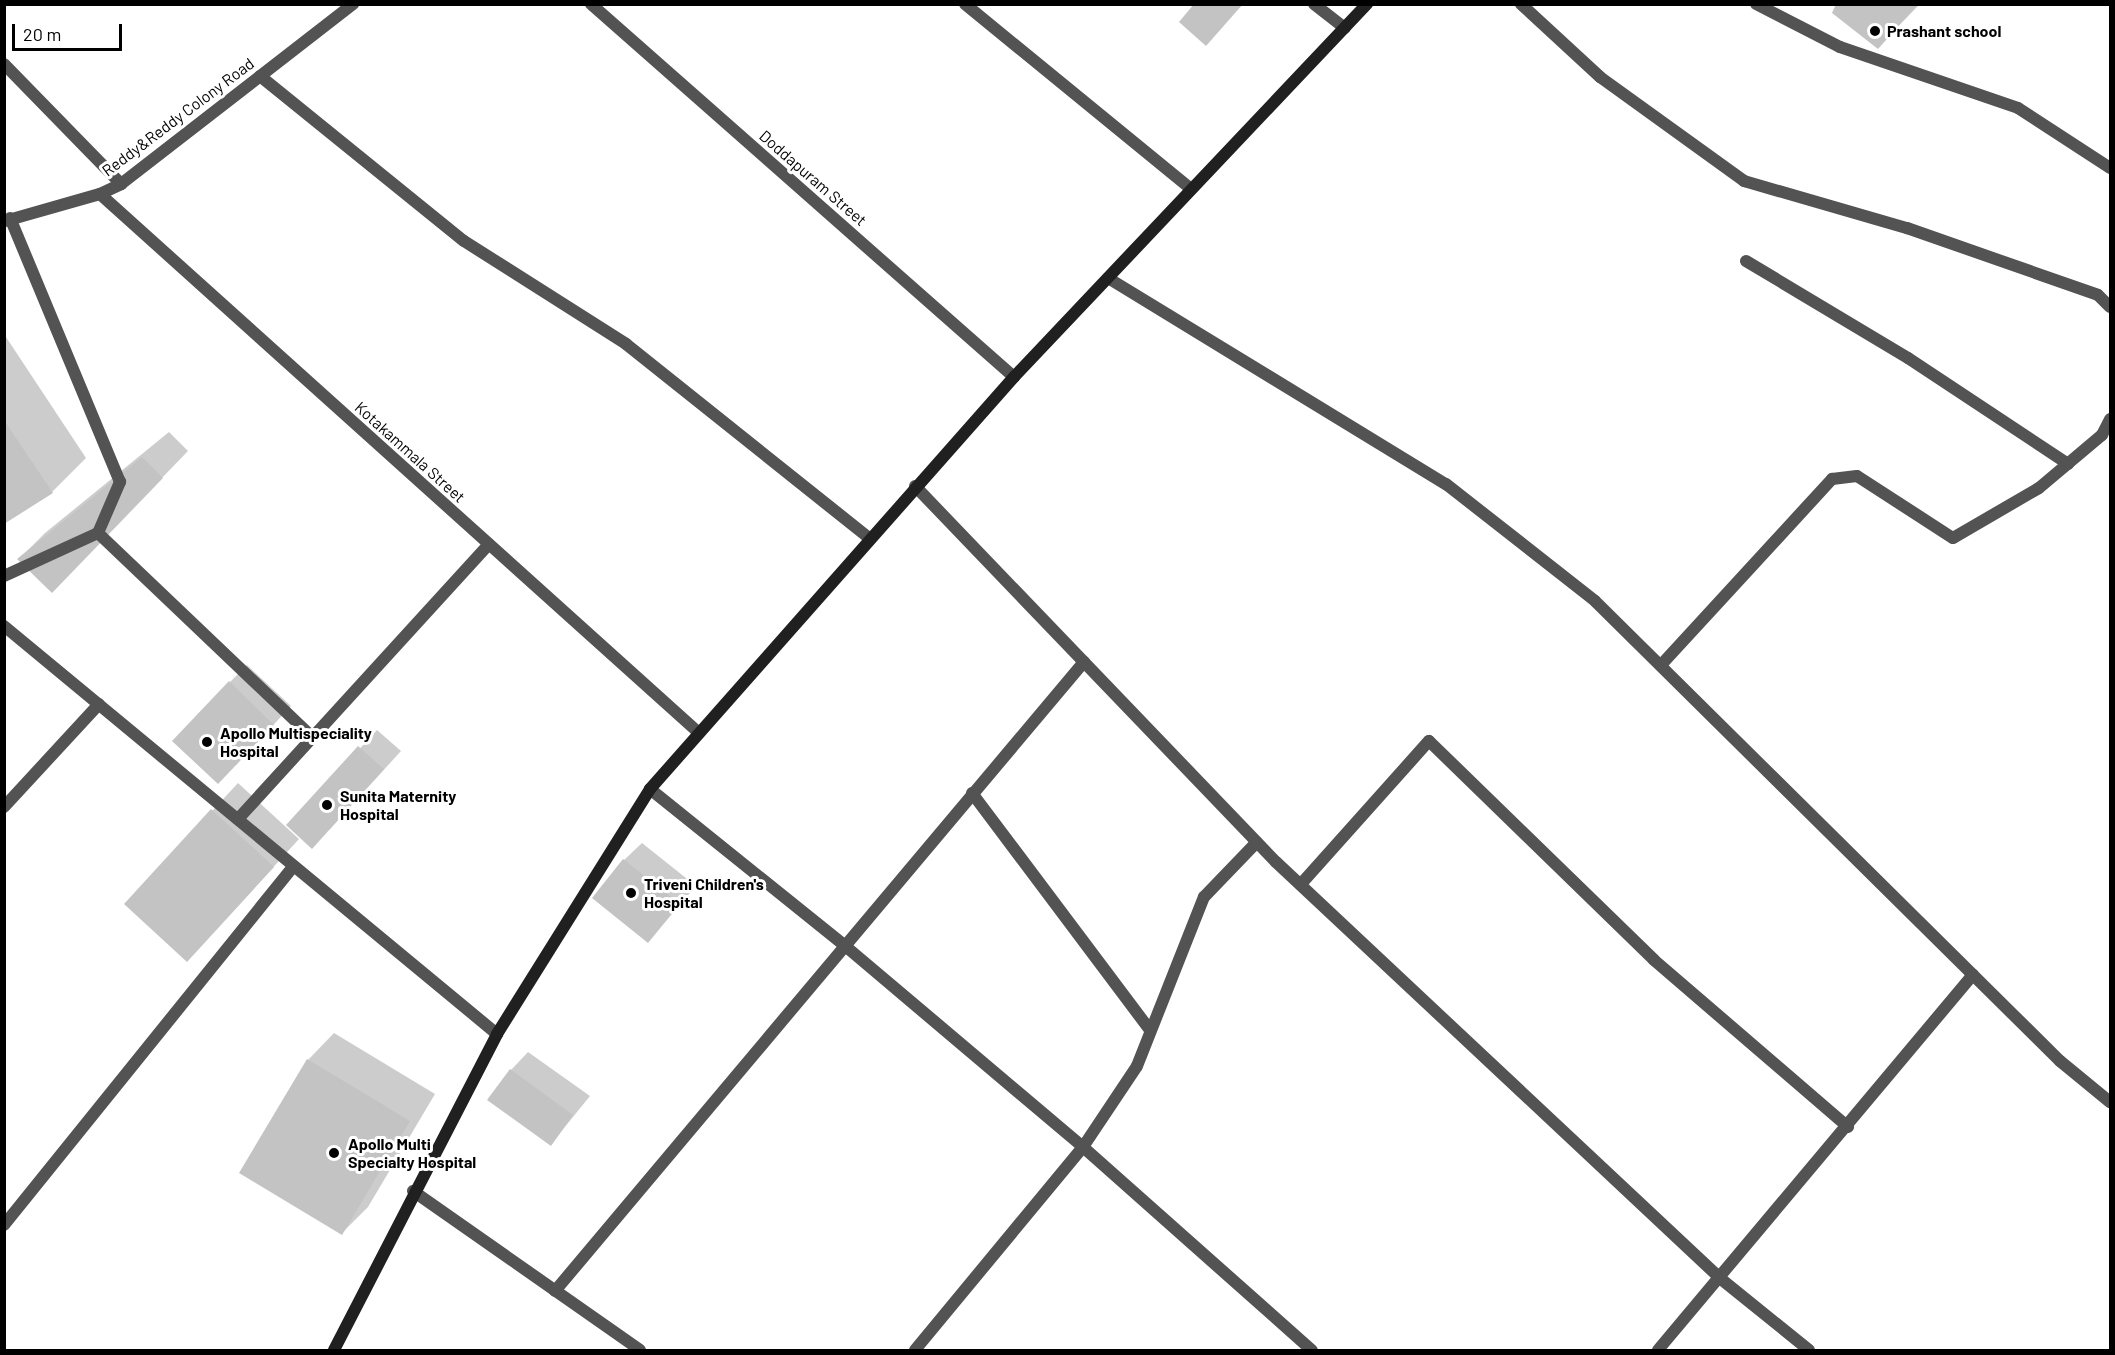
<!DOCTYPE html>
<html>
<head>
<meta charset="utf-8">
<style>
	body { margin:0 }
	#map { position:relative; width:2115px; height:1355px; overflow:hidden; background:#fff; font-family:Barlow,sans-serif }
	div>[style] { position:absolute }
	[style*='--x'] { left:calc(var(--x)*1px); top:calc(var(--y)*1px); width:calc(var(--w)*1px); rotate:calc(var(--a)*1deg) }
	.shadow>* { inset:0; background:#0003 }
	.building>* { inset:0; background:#c3c3c3 }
	.street>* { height:12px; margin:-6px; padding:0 6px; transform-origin:6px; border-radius:6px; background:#535353 }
	.secondary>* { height:12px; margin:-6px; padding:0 6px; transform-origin:6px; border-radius:6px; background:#202020 }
	.dots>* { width:16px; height:16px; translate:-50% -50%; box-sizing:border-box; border:3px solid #fff; border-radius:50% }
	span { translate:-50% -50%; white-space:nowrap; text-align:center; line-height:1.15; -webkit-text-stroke:6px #fff; paint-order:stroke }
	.poi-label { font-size:16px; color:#000; font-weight:700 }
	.left { translate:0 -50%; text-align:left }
	.street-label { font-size:16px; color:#000 }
	.frame { position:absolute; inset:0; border:6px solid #000; pointer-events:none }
	.scale { position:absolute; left:12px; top:24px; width:110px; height:27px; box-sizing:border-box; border:3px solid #000; border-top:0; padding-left:8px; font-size:18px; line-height:21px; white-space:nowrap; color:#000; -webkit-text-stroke:4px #fff; paint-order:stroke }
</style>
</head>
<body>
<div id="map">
	<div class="shadow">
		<i style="clip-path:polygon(1837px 4px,1920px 4px,1878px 47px)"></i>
		<i style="clip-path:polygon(4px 334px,86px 458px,52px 492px,4px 523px)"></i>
		<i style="clip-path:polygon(169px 432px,188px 451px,78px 565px,19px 559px,45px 533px)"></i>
		<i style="clip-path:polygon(247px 665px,291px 706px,236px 765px,230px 682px)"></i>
		<i style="clip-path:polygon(377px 730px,401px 751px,330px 829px,289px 825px)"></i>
		<i style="clip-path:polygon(238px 783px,299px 839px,213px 933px,126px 904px)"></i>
		<i style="clip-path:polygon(642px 843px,696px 886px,648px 941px,624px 860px)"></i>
		<i style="clip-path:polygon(334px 1033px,435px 1094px,368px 1207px,342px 1233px,308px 1060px)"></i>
		<i style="clip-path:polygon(528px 1052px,590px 1096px,551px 1144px,511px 1070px)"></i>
	</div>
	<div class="building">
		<i style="clip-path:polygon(1194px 4px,1243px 4px,1206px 46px,1179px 22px)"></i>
		<i style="clip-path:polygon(1836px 4px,1918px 4px,1878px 49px,1832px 13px)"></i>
		<i style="clip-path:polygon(4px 420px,53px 493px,4px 524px)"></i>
		<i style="clip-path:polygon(142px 457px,163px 478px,52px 593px,17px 559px)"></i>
		<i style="clip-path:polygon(229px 681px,274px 725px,218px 784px,172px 741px)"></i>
		<i style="clip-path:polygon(358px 746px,384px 769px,312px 849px,286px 825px)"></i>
		<i style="clip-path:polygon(211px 809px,274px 867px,187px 962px,124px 904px)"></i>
		<i style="clip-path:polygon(623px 859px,680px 904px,648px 943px,592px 898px)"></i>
		<i style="clip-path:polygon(307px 1059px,410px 1121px,342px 1235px,239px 1173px)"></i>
		<i style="clip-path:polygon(510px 1069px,573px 1115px,551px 1146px,487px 1100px)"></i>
	</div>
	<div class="street">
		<i style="--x:591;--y:4;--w:564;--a:41.41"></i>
		<i style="--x:965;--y:4;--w:292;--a:39.3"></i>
		<i style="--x:1314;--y:4;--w:39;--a:38"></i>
		<i style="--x:1521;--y:4;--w:108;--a:42.7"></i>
		<i style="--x:1600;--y:77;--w:178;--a:35.8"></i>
		<i style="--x:1744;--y:181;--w:170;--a:16.1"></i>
		<i style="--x:1907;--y:228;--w:202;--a:19.3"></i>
		<i style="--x:2098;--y:295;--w:17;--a:45"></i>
		<i style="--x:1756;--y:4;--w:94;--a:27.1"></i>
		<i style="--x:1840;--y:47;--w:188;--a:18.9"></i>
		<i style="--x:2018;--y:108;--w:110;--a:33.1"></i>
		<i style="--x:4;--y:64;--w:168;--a:45.7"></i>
		<i style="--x:260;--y:76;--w:262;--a:39"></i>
		<i style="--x:464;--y:241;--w:192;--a:32.4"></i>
		<i style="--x:626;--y:344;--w:312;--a:38.6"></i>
		<i style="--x:100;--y:194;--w:806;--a:41.98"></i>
		<i style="--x:5;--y:221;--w:99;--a:-15.9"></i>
		<i style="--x:100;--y:194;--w:23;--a:-25"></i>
		<i style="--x:121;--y:184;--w:294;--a:-37.8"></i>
		<i style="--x:1746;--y:261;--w:189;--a:30.9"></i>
		<i style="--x:1908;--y:358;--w:192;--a:33.5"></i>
		<i style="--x:1108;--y:278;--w:396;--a:31.4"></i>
		<i style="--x:1446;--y:484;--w:189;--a:38.1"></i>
		<i style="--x:1595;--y:601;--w:654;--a:44.69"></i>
		<i style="--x:2060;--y:1061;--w:65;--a:39.4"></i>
		<i style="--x:915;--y:486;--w:521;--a:46.17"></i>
		<i style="--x:1276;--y:862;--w:610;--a:43.14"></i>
		<i style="--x:1721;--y:1279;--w:113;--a:38.9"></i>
		<i style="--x:98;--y:533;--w:294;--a:43.6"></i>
		<i style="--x:4;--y:576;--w:103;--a:-24.6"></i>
		<i style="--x:98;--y:533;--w:56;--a:-66.7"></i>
		<i style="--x:120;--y:482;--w:286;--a:-112.6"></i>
		<i style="--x:4;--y:626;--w:640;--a:39.61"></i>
		<i style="--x:1661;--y:665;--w:253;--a:-47.4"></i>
		<i style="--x:1832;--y:479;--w:25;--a:-7"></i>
		<i style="--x:1857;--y:476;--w:114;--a:32.9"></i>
		<i style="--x:1953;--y:538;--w:99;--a:-30.2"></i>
		<i style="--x:2039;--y:488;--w:82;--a:-40.1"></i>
		<i style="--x:2102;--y:435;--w:18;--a:-63"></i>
		<i style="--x:650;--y:789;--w:249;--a:38.8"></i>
		<i style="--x:844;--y:945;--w:313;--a:40.2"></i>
		<i style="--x:1083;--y:1147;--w:306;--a:41.6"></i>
		<i style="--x:972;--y:793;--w:296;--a:53.1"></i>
		<i style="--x:4;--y:807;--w:140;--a:-47.3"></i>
		<i style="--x:238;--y:819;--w:372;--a:-47.6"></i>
		<i style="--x:1301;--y:884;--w:192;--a:-48.2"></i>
		<i style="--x:1429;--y:741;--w:314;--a:44.2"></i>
		<i style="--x:1654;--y:960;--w:256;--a:40.7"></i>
		<i style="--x:413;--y:1191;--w:277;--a:35"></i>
		<i style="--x:4;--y:1225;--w:461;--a:-51.1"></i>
		<i style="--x:555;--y:1291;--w:822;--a:-49.94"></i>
		<i style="--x:915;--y:1350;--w:264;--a:-50.4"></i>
		<i style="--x:1083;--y:1147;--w:97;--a:-56.3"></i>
		<i style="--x:1137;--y:1066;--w:182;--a:-68.4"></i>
		<i style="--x:1204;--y:897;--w:76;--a:-46.1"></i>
		<i style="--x:1658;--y:1350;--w:490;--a:-50"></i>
	</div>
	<div class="secondary">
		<i style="--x:334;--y:1350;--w:356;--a:-62.7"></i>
		<i style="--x:497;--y:1034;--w:289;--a:-58"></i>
		<i style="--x:650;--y:789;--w:550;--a:-48.54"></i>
		<i style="--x:1014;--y:377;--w:514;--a:-46.58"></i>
	</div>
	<div class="dots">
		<i style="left:1875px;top:31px;background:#000"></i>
		<i style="left:207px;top:742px;background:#000"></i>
		<i style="left:327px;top:805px;background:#000"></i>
		<i style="left:631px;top:893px;background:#000"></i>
		<i style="left:334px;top:1153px;background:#000"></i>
	</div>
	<div class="poi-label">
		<span class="left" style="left:1887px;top:31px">Prashant school</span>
		<span class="left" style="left:220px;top:742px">Apollo Multispeciality<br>Hospital</span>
		<span class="left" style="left:340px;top:805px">Sunita Maternity<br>Hospital</span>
		<span class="left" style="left:644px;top:893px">Triveni Children's<br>Hospital</span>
		<span class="left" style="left:348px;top:1153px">Apollo Multi<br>Specialty Hospital</span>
	</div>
	<div class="street-label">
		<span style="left:178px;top:117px;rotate:-37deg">Reddy&amp;Reddy Colony Road</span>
		<span style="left:813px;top:178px;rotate:41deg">Doddapuram Street</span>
		<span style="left:410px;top:452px;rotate:42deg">Kotakammala Street</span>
	</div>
	<div class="frame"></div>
	<div class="scale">20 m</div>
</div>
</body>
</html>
